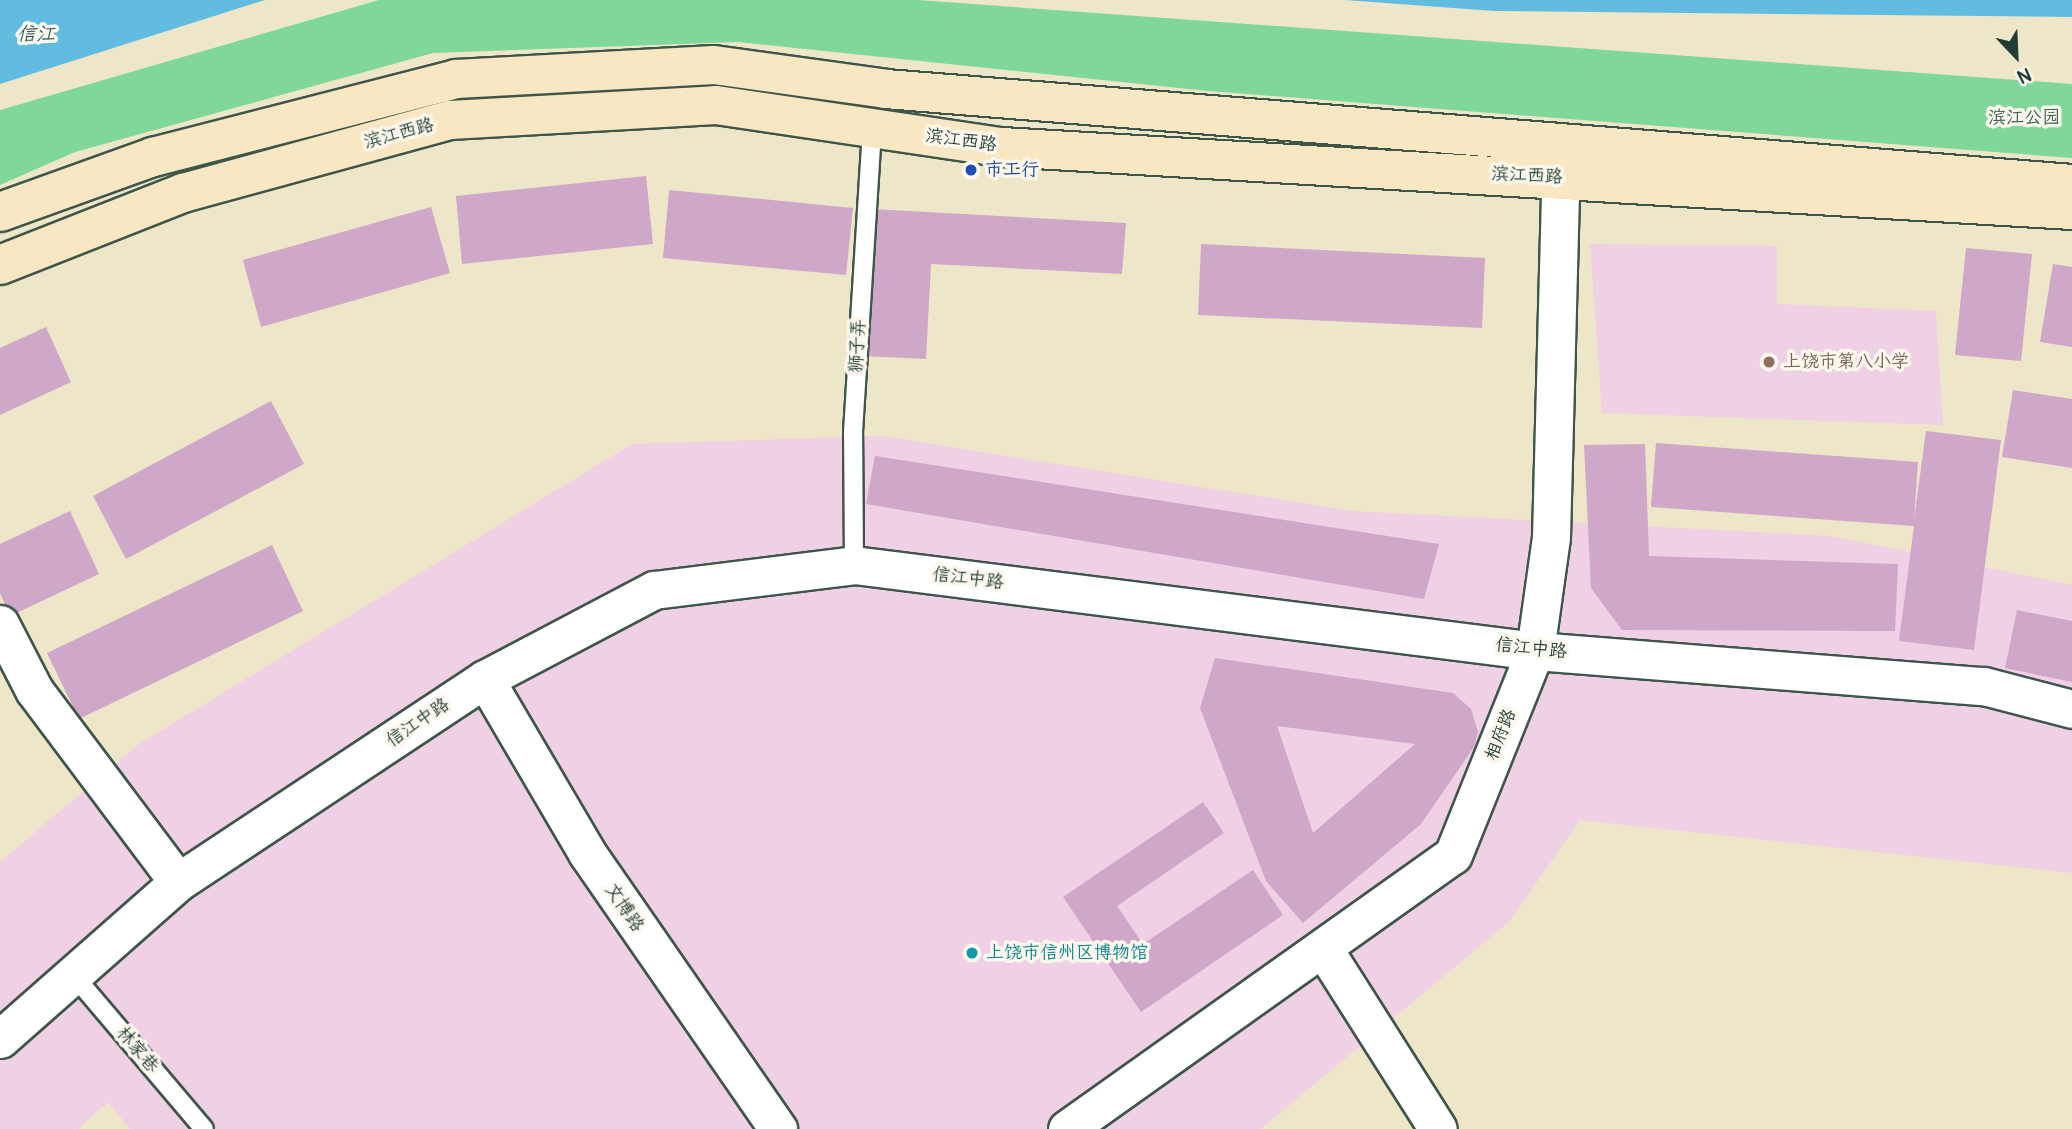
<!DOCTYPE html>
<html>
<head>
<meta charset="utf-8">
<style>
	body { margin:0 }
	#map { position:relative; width:2072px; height:1129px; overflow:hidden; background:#eee6c9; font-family:Pangolin,"LXGW WenKai TC",sans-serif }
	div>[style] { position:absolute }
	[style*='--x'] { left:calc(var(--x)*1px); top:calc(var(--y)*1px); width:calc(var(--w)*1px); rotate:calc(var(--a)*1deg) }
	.built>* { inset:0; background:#f0d0e4 }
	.green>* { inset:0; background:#7fd79c }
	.water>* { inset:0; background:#61bcdf }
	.building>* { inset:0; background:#cfa7c8 }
	.roads { filter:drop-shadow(2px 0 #3e564a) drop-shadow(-2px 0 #3e564a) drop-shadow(0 2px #3e564a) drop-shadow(0 -2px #3e564a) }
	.lane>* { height:18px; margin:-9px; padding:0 9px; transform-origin:9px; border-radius:9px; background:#fff }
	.street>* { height:37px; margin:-18.5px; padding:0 18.5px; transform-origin:18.5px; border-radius:18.5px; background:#fff }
	.secondary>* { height:38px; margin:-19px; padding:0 19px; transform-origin:19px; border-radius:19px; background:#f9e7c3 }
	.dots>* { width:19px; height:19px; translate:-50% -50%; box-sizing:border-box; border:4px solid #fbf7ec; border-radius:50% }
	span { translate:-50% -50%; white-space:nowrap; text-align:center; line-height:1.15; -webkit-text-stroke:7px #fbf7ec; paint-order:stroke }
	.park-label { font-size:18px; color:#325c49 }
	.street-label { font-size:18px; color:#1f3d34 }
	.transit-label { font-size:18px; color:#164399 }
	.left { translate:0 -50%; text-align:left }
	.education-label { font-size:18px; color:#785e54 }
	.culture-label { font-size:18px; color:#0d838f }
	.water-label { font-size:19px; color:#305d5f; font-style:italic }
	.north { position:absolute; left:1981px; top:21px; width:70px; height:70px; -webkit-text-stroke:5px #fbf7ec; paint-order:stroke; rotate:157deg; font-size:19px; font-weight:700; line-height:28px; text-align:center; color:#1f3d34 }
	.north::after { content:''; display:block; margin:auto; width:24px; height:32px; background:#1f3d34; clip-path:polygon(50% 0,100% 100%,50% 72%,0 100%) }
</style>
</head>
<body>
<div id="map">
	<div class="built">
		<i style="clip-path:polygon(1590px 244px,1777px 246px,1777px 304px,1936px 311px,1943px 425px,1602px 413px)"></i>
		<i style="clip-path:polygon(882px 436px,1352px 511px,1831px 536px,2072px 585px,2072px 873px,1580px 820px,1510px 921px,1261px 1129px,130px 1129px,108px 1102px,78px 1129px,0 1129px,0 862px,139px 744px,632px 444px)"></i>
	</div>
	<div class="green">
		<i style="clip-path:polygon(379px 0,918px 0,2072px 84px,2072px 158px,1208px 91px,738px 42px,433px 53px,75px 152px,0 185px,0 110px)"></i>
	</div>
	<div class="water">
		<i style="clip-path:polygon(0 0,265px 0,0 84px)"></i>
		<i style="clip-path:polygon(1345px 0,2072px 0,2072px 17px,1494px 11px)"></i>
	</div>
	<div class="building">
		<i style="clip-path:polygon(646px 176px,653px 244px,462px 264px,456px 196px)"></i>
		<i style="clip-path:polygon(669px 190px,853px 208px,846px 275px,663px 258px)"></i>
		<i style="clip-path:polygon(431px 207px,450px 273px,261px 327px,243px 260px)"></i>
		<i style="clip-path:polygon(872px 209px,1126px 223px,1122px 274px,931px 264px,926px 359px,863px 356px)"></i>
		<i style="clip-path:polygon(1201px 244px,1485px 258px,1482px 328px,1198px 315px)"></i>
		<i style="clip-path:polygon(1966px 248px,2032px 254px,2021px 361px,1955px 355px)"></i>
		<i style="clip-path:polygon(2053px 264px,2072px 267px,2072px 347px,2040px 342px)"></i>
		<i style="clip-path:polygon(46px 327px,71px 382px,0 415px,0 348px)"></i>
		<i style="clip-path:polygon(2013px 390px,2072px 399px,2072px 468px,2002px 457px)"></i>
		<i style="clip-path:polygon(271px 401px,304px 464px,126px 559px,93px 496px)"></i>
		<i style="clip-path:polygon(1926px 431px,2001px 440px,1974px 650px,1899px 641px,1914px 526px,1651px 507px,1656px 443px,1918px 462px,1914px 520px)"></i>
		<i style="clip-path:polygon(1645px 444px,1649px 556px,1898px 564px,1895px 631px,1622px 630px,1591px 588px,1584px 445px)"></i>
		<i style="clip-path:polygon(875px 456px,1439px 544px,1424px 599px,866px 504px)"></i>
		<i style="clip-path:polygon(70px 511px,99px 574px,10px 616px,0 593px,0 544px)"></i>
		<i style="clip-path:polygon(272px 545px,303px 611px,79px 719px,47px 653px)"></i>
		<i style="clip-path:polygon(2017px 610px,2072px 621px,2072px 682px,2005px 668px)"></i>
		<i style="clip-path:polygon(evenodd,1215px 658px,1453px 693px,1471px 709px,1478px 732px,1474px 747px,1421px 824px,1303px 923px,1266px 881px,1200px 708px,1215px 658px,1277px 726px,1415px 744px,1313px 833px,1277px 726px)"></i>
		<i style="clip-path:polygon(1203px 802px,1224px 833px,1117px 906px,1143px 944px,1253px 870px,1283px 915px,1141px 1012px,1063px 897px)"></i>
	</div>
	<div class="roads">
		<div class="lane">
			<i style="--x:854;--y:565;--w:133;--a:-90.4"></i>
			<i style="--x:853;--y:432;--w:305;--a:-86.4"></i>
			<i style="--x:70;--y:971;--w:207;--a:49.7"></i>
		</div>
		<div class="street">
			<i style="--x:0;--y:624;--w:74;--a:62.7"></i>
			<i style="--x:34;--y:690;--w:240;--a:53.1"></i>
			<i style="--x:485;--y:679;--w:202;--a:59.6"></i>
			<i style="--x:587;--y:853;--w:336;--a:55.3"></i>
			<i style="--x:1323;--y:948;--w:214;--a:57.6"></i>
			<i style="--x:0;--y:1039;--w:237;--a:-41.4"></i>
			<i style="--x:178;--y:882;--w:368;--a:-33.5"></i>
			<i style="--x:485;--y:679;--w:191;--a:-27.8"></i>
			<i style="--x:654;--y:590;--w:202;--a:-7.1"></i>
			<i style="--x:854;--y:565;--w:686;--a:7.2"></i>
			<i style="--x:1535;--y:651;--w:450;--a:4.5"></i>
			<i style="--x:1984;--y:686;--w:91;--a:14.6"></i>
			<i style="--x:1067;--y:1129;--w:473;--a:-35.4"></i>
			<i style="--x:1453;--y:855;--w:220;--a:-68.1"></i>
			<i style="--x:1535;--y:651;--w:115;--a:-82"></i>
			<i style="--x:1551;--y:537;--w:389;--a:-88.5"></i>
		</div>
		<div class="secondary">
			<i style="--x:0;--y:212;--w:163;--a:-19.8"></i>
			<i style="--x:153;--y:157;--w:313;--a:-14.4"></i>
			<i style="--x:456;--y:79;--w:258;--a:-3.1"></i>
			<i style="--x:714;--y:65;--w:174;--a:7.9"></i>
			<i style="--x:886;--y:89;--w:1190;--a:4.58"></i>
			<i style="--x:0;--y:265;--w:197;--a:-21.5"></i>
			<i style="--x:183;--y:193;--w:277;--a:-15.3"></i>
			<i style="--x:450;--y:120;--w:266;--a:-3.2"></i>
			<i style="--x:716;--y:105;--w:289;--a:8.4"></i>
			<i style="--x:1002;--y:147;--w:1072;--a:3.37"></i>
		</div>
	</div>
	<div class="dots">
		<i style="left:971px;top:170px;background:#1a4fb4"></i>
		<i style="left:1769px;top:362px;background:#8d6e63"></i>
		<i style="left:972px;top:953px;background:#0f9aa8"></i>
	</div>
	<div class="park-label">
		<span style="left:2024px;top:118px">滨江公园</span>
	</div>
	<div class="street-label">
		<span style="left:399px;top:134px;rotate:-15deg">滨江西路</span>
		<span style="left:961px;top:141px;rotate:8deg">滨江西路</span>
		<span style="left:1527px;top:176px;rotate:3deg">滨江西路</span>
		<span style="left:858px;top:346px;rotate:-87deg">狮子弄</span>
		<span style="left:968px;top:579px;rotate:7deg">信江中路</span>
		<span style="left:1531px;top:649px;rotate:6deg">信江中路</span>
		<span style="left:418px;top:723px;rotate:-34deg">信江中路</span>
		<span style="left:1501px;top:735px;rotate:-68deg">相府路</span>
		<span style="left:624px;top:908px;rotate:56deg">文博路</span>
		<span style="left:137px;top:1050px;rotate:50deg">林家巷</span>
	</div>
	<div class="transit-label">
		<span class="left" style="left:985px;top:170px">市工行</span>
	</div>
	<div class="education-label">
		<span class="left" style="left:1783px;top:362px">上饶市第八小学</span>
	</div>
	<div class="culture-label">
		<span class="left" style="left:986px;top:953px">上饶市信州区博物馆</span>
	</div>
	<div class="water-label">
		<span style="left:36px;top:35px">信江</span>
	</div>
	<div class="north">N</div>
</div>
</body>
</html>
